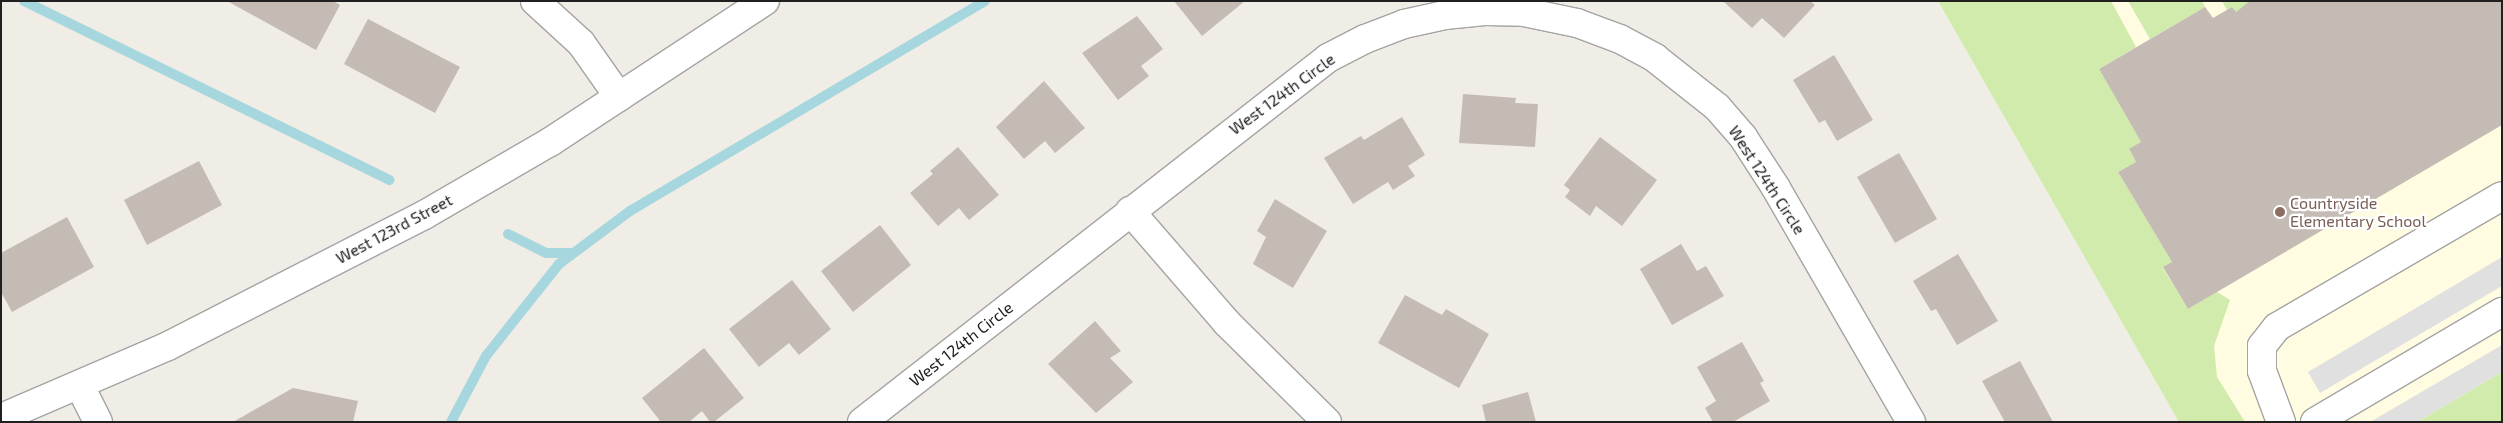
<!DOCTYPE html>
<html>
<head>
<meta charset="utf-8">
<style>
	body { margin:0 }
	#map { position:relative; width:2503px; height:423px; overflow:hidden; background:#f0ece6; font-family:"Exo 2",sans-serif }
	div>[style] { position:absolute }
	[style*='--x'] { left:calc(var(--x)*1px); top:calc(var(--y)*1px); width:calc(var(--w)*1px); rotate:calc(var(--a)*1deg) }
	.education>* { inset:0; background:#fffce1 }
	.grass>* { inset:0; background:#d0ebac }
	.parking>* { inset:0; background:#e0e0e0 }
	.stream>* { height:10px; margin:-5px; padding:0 5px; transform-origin:5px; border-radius:5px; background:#a6d7de }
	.building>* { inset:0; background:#c5bbb5 }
	.roads { filter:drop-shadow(1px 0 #a4a4a4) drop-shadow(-1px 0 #a4a4a4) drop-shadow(0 1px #a4a4a4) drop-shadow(0 -1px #a4a4a4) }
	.minor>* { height:28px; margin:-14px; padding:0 14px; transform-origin:14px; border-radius:14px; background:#fff }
	.dots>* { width:14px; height:14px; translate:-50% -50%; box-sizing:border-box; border:2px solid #fff; border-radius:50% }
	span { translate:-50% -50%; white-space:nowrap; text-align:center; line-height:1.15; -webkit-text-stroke:4.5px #fff; paint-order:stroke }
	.street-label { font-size:16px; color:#202020 }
	.education-label { font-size:16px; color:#785e54 }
	.left { translate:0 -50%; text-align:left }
	.frame { position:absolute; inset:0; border:2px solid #202020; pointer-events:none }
</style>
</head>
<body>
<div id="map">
	<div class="education">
		<i style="clip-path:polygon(1938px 1px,2502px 1px,2502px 422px,2179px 422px)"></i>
	</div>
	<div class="grass">
		<i style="clip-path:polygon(1938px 1px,2111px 1px,2136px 47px,2099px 69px,2141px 142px,2129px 150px,2136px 162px,2118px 172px,2172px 262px,2163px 268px,2188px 309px,2217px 292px,2230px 300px,2214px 346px,2217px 377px,2245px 422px,2179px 422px)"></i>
		<i style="clip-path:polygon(2128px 1px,2202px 1px,2205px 7px,2150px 39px)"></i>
		<i style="clip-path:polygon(2222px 1px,2250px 1px,2251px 3px,2236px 12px,2232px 7px,2227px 10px)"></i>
		<i style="clip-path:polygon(2502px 372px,2502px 422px,2417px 422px)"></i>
	</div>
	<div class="parking">
		<i style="clip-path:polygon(2502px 257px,2502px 286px,2320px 393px,2308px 372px)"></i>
		<i style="clip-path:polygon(2502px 345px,2502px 372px,2417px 422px,2370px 422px)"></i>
	</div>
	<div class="stream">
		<i style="--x:24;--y:1;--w:407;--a:26.1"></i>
		<i style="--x:508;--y:234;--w:42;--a:26.6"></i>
		<i style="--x:546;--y:253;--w:27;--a:0"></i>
		<i style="--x:451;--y:422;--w:75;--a:-62.1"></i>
		<i style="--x:486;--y:356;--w:117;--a:-51.6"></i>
		<i style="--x:559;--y:264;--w:89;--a:-36.7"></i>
		<i style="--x:630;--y:211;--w:412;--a:-30.6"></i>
	</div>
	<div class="building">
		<i style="clip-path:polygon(227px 1px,333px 1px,340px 5px,316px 50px)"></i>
		<i style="clip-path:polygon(1174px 1px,1245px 1px,1202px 36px)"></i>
		<i style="clip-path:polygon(1723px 1px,1810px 1px,1815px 5px,1784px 38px,1762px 18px,1752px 28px)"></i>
		<i style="clip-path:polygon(2250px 1px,2502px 1px,2502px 125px,2188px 309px,2163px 267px,2172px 262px,2118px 172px,2136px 162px,2129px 149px,2141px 142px,2099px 69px,2205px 7px,2213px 18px,2232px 7px,2236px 12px)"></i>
		<i style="clip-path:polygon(1137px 16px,1163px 49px,1141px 66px,1149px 76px,1118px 100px,1082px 53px)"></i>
		<i style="clip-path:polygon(368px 19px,460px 67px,435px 113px,344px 64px)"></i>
		<i style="clip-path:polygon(1834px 55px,1873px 120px,1837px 141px,1825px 120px,1819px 123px,1793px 80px)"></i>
		<i style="clip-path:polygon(1044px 81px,1085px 128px,1055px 153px,1045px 141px,1024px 159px,996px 127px)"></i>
		<i style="clip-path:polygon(1463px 94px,1516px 98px,1515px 103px,1538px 104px,1535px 147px,1459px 143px)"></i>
		<i style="clip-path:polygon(1402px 117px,1425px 155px,1408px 166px,1415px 176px,1393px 190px,1388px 182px,1353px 204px,1324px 158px,1361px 136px,1364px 140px)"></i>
		<i style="clip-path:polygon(1600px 137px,1657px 180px,1622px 226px,1596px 206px,1590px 216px,1565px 197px,1570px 190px,1564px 185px)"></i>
		<i style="clip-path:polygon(958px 147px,999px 195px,969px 220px,959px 208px,938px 226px,910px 193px,933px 174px,930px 171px)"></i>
		<i style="clip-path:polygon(1899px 153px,1937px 219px,1895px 243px,1857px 177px)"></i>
		<i style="clip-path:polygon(199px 161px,222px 205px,147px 245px,124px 200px)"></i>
		<i style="clip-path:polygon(1275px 199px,1327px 231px,1293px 288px,1253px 264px,1266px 237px,1257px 231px)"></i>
		<i style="clip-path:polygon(67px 217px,94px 267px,12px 312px,1px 292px,1px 253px)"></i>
		<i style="clip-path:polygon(880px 225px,911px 265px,853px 312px,821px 271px)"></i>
		<i style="clip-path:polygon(1681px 244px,1697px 271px,1706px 266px,1724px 296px,1672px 325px,1640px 269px)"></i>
		<i style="clip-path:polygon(1958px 254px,1998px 321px,1957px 345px,1936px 309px,1931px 311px,1913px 281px)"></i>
		<i style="clip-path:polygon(792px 280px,831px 329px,799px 355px,789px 343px,759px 367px,729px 329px)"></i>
		<i style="clip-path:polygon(1405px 295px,1442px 315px,1446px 309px,1489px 334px,1459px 388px,1378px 343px)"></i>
		<i style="clip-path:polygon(1095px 321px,1121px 351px,1110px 358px,1133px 382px,1096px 413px,1048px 364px)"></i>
		<i style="clip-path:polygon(1742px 342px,1764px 381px,1760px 383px,1770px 401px,1733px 422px,1713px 422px,1705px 408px,1716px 401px,1697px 367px)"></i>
		<i style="clip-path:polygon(704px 348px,744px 398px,714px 422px,710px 422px,702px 411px,689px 422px,661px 422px,642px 398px)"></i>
		<i style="clip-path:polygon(2020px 361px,2053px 422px,2005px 422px,1982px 381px)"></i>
		<i style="clip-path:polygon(293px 388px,358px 401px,353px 422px,233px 422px)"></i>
		<i style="clip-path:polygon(1528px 392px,1536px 422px,1486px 422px,1482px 405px)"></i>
	</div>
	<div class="roads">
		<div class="minor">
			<i style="--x:535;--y:1;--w:62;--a:42.4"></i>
			<i style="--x:581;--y:43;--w:66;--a:54.9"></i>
			<i style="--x:1130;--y:211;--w:147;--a:49.1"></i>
			<i style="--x:1226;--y:322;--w:142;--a:44.7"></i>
			<i style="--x:80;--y:386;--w:40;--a:63.4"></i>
			<i style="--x:1;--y:418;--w:182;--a:-23.3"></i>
			<i style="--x:168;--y:346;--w:288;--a:-27.1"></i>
			<i style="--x:424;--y:215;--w:146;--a:-30.1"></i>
			<i style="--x:550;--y:142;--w:257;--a:-33.3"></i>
			<i style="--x:862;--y:422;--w:591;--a:-37.99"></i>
			<i style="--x:1328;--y:58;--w:42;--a:-27.2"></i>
			<i style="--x:1365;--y:39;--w:42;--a:-21"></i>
			<i style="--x:1404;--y:24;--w:42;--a:-12.4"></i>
			<i style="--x:1445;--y:15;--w:40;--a:-5.7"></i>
			<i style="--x:1485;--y:11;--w:39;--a:1"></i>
			<i style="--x:1524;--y:12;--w:54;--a:11.7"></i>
			<i style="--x:1577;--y:23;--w:46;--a:20.4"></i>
			<i style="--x:1620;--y:39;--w:40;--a:28"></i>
			<i style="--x:1655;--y:58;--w:79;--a:38.3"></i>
			<i style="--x:1717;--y:107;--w:40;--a:49"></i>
			<i style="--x:1743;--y:137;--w:61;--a:57.1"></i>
			<i style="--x:1776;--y:188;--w:270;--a:60"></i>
			<i style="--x:2281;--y:422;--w:54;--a:-110.4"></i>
			<i style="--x:2262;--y:371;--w:25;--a:-90"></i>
			<i style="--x:2262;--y:346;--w:24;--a:-52"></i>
			<i style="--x:2277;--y:327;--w:260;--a:-30.2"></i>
			<i style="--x:2315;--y:422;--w:217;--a:-30.5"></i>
		</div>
	</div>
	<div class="dots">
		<i style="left:2280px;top:212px;background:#8d6e63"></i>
	</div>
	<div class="street-label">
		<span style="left:1282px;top:94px;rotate:-36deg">West 124th Circle</span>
		<span style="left:1767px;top:180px;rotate:57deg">West 124th Circle</span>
		<span style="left:394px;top:229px;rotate:-28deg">West 123rd Street</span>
		<span style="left:961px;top:344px;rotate:-38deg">West 124th Circle</span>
	</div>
	<div class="education-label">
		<span class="left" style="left:2290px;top:212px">Countryside<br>Elementary School</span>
	</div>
	<div class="frame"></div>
</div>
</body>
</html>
